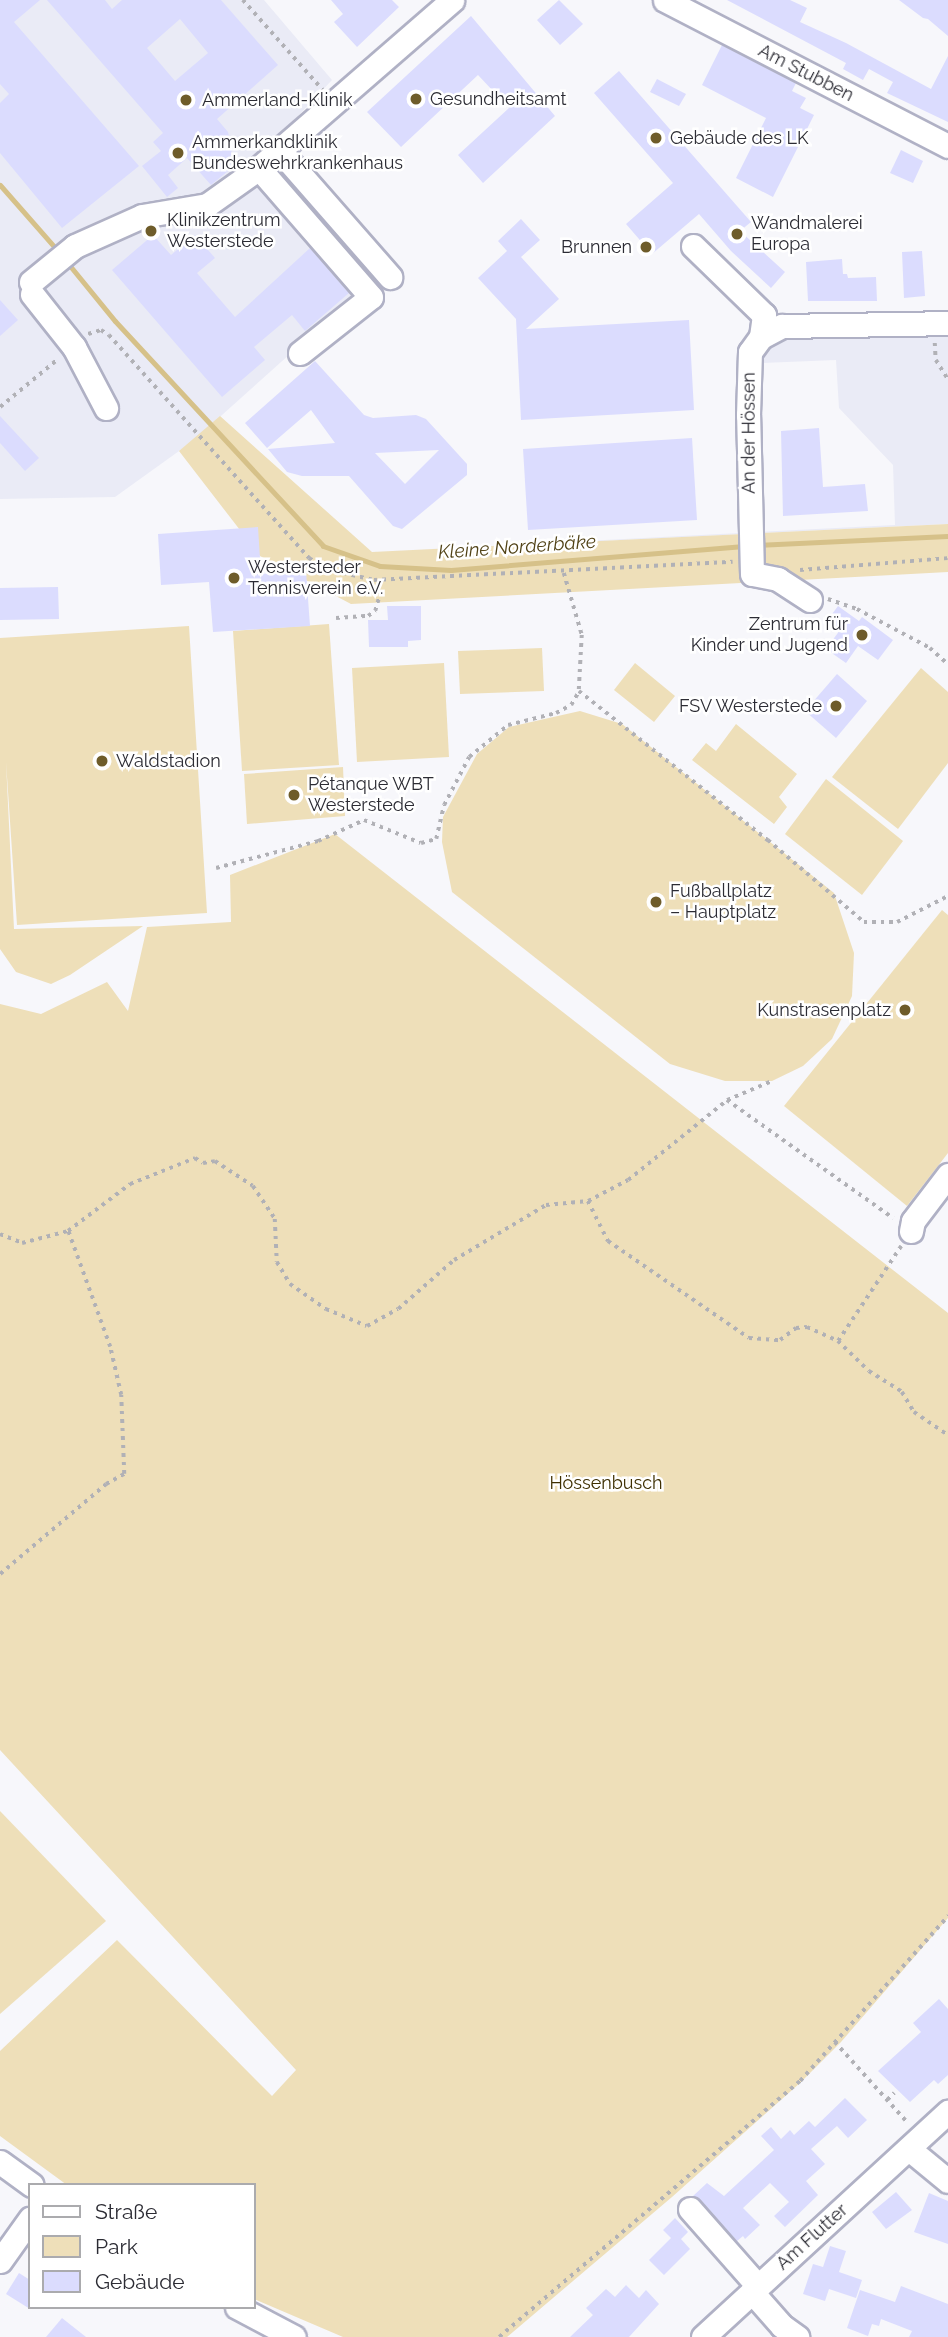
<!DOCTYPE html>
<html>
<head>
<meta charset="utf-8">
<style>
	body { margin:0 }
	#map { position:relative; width:948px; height:2337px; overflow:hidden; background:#f7f7fb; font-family:Raleway,sans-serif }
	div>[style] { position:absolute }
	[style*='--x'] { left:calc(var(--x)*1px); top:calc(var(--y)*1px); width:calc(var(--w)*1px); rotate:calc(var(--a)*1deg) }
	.built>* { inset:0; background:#eaebf6 }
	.green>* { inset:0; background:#eedfb9 }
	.stream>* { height:5px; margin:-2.5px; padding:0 2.5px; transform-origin:2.5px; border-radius:2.5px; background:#d6c189 }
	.building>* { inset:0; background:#dbdcfe }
	.path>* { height:3.5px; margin-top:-1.75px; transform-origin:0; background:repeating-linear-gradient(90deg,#b1b1b6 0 3.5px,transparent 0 8.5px) }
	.roads { filter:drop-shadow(2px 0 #b0b1c5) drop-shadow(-2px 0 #b0b1c5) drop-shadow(0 2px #b0b1c5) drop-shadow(0 -2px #b0b1c5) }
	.minor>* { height:23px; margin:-11.5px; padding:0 11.5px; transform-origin:11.5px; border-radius:11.5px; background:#fff }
	.dots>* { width:19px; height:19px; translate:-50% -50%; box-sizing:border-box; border:4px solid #fff; border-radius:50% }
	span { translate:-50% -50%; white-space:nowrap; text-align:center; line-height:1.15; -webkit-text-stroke:5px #fff; paint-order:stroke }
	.street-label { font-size:18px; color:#2c2c34 }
	.poi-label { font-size:18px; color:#2c2c34 }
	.left { translate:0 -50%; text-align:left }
	.right { translate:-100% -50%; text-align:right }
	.park-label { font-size:18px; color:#3e2f00 }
	.water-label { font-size:19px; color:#514216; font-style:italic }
	.legend { position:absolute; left:28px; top:2183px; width:228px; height:126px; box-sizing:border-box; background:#fff; border:2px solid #ababae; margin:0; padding:9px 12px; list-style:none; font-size:21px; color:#2c2c34 }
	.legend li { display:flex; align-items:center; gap:14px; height:35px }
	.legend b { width:35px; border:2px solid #ababae }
</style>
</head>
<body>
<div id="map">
	<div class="built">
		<i style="clip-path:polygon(0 0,264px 0,332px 80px,247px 170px,358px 293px,193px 441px,115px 497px,0 499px)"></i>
		<i style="clip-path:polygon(948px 326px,948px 524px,372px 552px,895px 525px,893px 465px,839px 408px,836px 360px,760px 363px,771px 342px,798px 333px)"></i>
	</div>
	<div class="green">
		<i style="clip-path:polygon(220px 416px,372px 552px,948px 524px,948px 572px,351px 604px,260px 556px,179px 451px)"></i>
		<i style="clip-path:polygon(329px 624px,339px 765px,242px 771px,233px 631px)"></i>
		<i style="clip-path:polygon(189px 626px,207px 913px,17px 925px,6px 762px,14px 929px,143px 926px,70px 975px,51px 984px,16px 972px,0 949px,0 638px)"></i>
		<i style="clip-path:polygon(542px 648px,544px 691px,460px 694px,458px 651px)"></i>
		<i style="clip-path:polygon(444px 663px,449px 757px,357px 762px,352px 668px)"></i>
		<i style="clip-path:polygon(635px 663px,675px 696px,654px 722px,614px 690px)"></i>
		<i style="clip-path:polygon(921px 668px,948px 692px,948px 763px,898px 829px,832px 777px)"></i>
		<i style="clip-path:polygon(580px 711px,622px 724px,834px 893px,854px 953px,852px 996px,832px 1039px,803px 1066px,772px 1081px,725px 1081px,670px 1064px,452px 892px,442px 842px,443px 817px,477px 754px,509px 727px)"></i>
		<i style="clip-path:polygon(736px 724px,797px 774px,779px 797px,787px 807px,774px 824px,692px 760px,706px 743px,716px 751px)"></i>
		<i style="clip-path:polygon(343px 767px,345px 816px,247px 824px,244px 774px)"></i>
		<i style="clip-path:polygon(826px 779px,903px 841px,862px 895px,785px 834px)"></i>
		<i style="clip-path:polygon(335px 834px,948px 1313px,948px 1918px,841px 2042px,800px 2083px,672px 2197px,507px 2337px,343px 2337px,254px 2299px,254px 2185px,67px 2185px,0 2136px,0 2051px,117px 1940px,272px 2096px,296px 2070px,0 1750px,0 1004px,41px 1014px,107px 982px,128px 1011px,147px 927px,231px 922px,230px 875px)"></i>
		<i style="clip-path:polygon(942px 910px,948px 915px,948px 1153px,907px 1206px,784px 1106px)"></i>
		<i style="clip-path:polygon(0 1811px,106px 1921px,0 2014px)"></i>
	</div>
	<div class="stream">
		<i style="--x:0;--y:185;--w:88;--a:48.7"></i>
		<i style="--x:66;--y:261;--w:77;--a:50.8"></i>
		<i style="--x:115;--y:321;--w:306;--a:47.2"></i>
		<i style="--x:323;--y:546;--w:60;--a:19.3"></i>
		<i style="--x:380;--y:566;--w:71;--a:3.2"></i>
		<i style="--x:451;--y:570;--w:294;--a:-4.7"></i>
		<i style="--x:757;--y:545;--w:191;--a:-2.7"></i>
	</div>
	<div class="building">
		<i style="clip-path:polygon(0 0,40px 0,14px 22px,139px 166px,62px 228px,0 153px,0 103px,9px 94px,0 84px)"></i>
		<i style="clip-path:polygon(evenodd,47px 0,105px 0,112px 9px,122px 0,221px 0,278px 65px,217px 119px,228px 132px,232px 149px,228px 171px,211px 185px,187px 158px,168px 175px,178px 188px,167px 197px,142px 166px,161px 151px,153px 142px,163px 133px,47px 0,180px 19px,208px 53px,175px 81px,147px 48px,180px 19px)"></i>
		<i style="clip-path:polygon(331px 0,392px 0,399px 7px,357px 47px,334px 22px,343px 14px)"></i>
		<i style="clip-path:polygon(559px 0,583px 24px,560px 45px,537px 20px)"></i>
		<i style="clip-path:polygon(727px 0,790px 0,807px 8px,800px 22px,846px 43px,931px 89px,948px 56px,948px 122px,887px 93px,893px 82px,869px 69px,863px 80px,843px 69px,846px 63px)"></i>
		<i style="clip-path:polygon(899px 0,948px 0,948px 36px,928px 19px,923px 18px)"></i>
		<i style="clip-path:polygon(471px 16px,555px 116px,483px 183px,458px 155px,509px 108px,478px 75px,401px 147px,367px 112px)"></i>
		<i style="clip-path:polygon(722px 45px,796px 83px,792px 91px,806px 98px,800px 108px,814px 115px,773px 197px,736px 178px,766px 118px,702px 85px)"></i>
		<i style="clip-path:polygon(619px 71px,751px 222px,740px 231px,785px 272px,771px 288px,731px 251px,699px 214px,652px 254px,626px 224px,673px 183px,594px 93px)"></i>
		<i style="clip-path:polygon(657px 79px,686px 94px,679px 106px,650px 92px)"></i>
		<i style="clip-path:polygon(901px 150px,923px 161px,913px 183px,890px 173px)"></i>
		<i style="clip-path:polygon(521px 219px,540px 240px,521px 257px,559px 299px,526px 329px,689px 320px,694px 410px,521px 420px,516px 319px,478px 278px,507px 251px,498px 241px)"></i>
		<i style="clip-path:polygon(153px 235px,171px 255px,195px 235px,215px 258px,197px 273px,235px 317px,310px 248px,349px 293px,305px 331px,292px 315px,254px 347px,265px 360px,222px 397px,112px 270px)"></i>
		<i style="clip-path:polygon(922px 251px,925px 296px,904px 298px,902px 252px)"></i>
		<i style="clip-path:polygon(842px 259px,843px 274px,847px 274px,848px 278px,876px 277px,877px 301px,808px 301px,806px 262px)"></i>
		<i style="clip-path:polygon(0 300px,18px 320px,0 336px)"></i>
		<i style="clip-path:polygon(evenodd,315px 361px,364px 415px,373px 418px,416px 415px,426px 419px,467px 464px,467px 475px,402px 529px,393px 526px,349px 476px,302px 476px,287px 472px,268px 449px,335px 443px,311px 410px,267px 448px,245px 423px,315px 361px,439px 450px,405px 484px,375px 453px,439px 450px)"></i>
		<i style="clip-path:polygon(0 416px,39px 458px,25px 471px,0 443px)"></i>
		<i style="clip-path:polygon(819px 428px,823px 487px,865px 484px,868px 511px,783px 516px,781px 431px)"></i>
		<i style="clip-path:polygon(692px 438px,697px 520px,528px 530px,523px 449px)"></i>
		<i style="clip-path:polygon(258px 527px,261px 574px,306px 571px,310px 626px,213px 632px,209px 582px,161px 585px,158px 534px)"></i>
		<i style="clip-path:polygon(58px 587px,59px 619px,0 620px,0 588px)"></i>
		<i style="clip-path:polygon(387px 606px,421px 606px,421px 640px,408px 641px,408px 647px,369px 647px,368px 620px,388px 620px)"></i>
		<i style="clip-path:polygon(838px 606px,859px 621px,862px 617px,893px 640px,878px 660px,858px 646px,846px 663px,826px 649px,840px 630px,827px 621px)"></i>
		<i style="clip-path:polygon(837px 674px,867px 701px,836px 738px,805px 711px)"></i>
		<i style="clip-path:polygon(939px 1999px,948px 2009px,948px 2075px,938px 2084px,934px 2080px,910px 2102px,878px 2071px,921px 2032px,913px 2023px)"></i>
		<i style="clip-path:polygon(845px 2098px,867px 2120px,848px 2138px,837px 2126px,811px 2149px,825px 2164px,806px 2181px,818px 2195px,785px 2227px,774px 2216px,789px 2202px,770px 2183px,743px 2208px,760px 2225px,745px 2239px,743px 2236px,737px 2241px,693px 2196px,707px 2183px,724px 2196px,774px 2150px,761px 2136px,771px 2127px,781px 2139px,790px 2130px,794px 2135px,809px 2121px,815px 2127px)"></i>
		<i style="clip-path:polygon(896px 2192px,912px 2210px,886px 2229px,872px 2212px)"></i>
		<i style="clip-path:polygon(929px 2193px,948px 2201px,948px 2244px,914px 2232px)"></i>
		<i style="clip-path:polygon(675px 2218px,688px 2232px,681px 2239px,690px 2249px,664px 2275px,649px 2260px,671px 2238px,663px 2230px)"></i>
		<i style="clip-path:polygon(830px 2246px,846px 2251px,839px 2272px,862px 2280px,856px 2298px,829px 2289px,825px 2301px,803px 2294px,813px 2264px,823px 2267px)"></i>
		<i style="clip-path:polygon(19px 2273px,30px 2280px,30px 2309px,6px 2294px)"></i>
		<i style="clip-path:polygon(626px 2285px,639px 2298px,646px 2290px,659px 2304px,629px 2337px,570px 2337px,593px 2315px,586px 2308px,606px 2289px,615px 2297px)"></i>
		<i style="clip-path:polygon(901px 2286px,948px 2304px,948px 2337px,909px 2337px,912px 2331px,881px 2319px,879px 2326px,872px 2324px,868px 2336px,847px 2328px,860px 2290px,895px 2302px)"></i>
		<i style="clip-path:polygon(62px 2318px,86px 2337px,46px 2337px)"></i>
	</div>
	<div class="path">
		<i style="--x:243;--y:0;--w:120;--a:48.4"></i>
		<i style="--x:88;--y:334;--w:14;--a:-17"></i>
		<i style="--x:101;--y:330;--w:9;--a:32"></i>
		<i style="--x:109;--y:335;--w:300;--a:48.1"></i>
		<i style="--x:309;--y:558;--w:21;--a:31"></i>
		<i style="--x:327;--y:569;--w:48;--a:13.2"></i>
		<i style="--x:374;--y:580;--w:359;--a:-2.9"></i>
		<i style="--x:935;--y:343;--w:17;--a:87"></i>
		<i style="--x:936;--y:360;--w:22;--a:58"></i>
		<i style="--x:0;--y:407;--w:75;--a:-39.6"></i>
		<i style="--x:800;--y:570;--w:148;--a:-4.6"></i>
		<i style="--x:564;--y:573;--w:65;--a:73.8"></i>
		<i style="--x:582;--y:635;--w:56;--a:93.1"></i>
		<i style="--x:579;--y:691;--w:241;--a:38.3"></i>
		<i style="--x:768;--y:840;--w:126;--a:40.5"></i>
		<i style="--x:864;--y:922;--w:33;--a:0"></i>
		<i style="--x:897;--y:922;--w:57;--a:-27"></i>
		<i style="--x:828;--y:599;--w:31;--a:19"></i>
		<i style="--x:857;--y:609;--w:83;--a:28.1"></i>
		<i style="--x:930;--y:648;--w:24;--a:42"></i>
		<i style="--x:336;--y:618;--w:32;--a:-4"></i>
		<i style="--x:368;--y:616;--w:9;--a:-36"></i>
		<i style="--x:375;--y:611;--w:25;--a:-74"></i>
		<i style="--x:216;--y:868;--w:106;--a:-14.8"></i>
		<i style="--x:318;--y:841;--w:51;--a:-24.5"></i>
		<i style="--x:364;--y:820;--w:61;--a:22"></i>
		<i style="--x:421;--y:843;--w:16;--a:-15"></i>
		<i style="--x:436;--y:839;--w:35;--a:-77"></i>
		<i style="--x:444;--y:805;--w:54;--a:-62.5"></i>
		<i style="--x:469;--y:757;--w:50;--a:-39.4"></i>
		<i style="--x:508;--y:725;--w:49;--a:-14"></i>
		<i style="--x:556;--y:713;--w:17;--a:-28"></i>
		<i style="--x:571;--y:705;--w:16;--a:-60"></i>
		<i style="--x:727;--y:1100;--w:49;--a:-22.9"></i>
		<i style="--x:588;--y:1201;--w:45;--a:-27.7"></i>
		<i style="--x:628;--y:1180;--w:127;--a:-38.9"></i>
		<i style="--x:727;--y:1100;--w:204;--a:35.4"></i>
		<i style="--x:0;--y:1234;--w:24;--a:22"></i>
		<i style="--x:22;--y:1243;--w:48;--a:-14.6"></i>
		<i style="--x:68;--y:1231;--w:78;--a:-37.2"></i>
		<i style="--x:130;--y:1184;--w:70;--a:-21.8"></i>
		<i style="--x:195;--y:1158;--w:9;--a:32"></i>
		<i style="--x:203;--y:1163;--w:12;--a:-9"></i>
		<i style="--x:215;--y:1161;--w:45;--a:33.3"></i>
		<i style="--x:253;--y:1186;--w:40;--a:56"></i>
		<i style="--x:275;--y:1219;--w:43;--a:87.3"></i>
		<i style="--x:277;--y:1262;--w:26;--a:59"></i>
		<i style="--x:290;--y:1284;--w:44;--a:34.8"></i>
		<i style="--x:326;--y:1309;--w:44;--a:22.5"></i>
		<i style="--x:367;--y:1326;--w:35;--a:-29"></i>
		<i style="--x:398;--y:1309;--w:74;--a:-41.2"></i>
		<i style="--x:454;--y:1260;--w:107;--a:-30.9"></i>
		<i style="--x:546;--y:1205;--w:42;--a:-5.4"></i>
		<i style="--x:588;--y:1201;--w:45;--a:63.4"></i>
		<i style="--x:608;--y:1241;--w:171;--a:34.5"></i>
		<i style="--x:749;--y:1338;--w:31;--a:4"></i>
		<i style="--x:780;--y:1340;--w:20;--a:-37"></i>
		<i style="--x:796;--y:1328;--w:11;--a:-5"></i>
		<i style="--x:807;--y:1327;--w:34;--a:24"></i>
		<i style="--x:838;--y:1341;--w:43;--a:44.1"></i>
		<i style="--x:869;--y:1371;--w:39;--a:32"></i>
		<i style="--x:902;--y:1392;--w:23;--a:59"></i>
		<i style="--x:914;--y:1412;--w:41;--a:34.1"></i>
		<i style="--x:838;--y:1341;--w:114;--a:-56.4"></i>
		<i style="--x:0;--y:1574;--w:139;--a:-40.3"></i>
		<i style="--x:106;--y:1484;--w:21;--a:-29"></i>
		<i style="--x:124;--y:1474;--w:79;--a:-92.2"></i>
		<i style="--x:121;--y:1395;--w:49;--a:-102.9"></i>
		<i style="--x:110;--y:1347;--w:123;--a:-109.9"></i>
		<i style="--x:835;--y:2042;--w:109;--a:48"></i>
		<i style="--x:887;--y:2100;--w:10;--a:-45"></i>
		<i style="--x:499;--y:2337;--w:395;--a:-40.4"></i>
		<i style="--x:800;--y:2081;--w:222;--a:-48.1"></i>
	</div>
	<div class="roads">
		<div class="minor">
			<i style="--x:665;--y:0;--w:318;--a:27.3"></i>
			<i style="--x:279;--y:150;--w:169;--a:48.8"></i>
			<i style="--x:693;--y:246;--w:99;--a:44.2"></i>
			<i style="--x:764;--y:315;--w:22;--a:98"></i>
			<i style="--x:31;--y:282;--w:57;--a:-39.3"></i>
			<i style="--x:75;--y:246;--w:73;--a:-24.1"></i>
			<i style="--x:142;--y:216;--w:66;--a:-9.6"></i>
			<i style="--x:207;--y:205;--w:64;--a:-35.4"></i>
			<i style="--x:32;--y:294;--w:68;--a:51.6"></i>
			<i style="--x:74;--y:347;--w:69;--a:62.3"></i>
			<i style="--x:300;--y:353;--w:90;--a:-38.3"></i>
			<i style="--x:371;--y:297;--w:171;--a:-131"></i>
			<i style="--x:259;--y:168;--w:256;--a:-41"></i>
			<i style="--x:810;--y:600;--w:38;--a:-147"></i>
			<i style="--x:778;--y:579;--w:26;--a:-169"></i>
			<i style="--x:752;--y:574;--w:159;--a:-91.4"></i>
			<i style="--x:748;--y:415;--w:63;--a:-88.2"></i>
			<i style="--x:750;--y:352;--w:19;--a:-54"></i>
			<i style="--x:761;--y:337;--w:24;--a:-28"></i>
			<i style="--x:782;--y:326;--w:166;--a:-1"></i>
			<i style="--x:911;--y:1231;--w:10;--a:-79"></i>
			<i style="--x:913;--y:1221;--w:58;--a:-52.7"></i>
			<i style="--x:909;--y:2149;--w:50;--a:39.4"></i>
			<i style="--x:0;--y:2162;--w:39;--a:36"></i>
			<i style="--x:690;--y:2209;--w:103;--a:48.6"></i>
			<i style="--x:0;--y:2261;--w:52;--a:-54.5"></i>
			<i style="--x:752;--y:2292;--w:45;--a:48.6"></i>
			<i style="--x:782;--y:2326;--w:19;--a:36"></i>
			<i style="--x:237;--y:2307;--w:64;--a:27.8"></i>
			<i style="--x:703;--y:2337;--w:333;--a:-42.6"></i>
		</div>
	</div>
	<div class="dots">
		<i style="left:416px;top:99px;background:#6e5c2a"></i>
		<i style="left:186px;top:100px;background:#6e5c2a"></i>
		<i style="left:656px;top:138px;background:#6e5c2a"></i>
		<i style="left:178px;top:153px;background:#6e5c2a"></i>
		<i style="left:151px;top:231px;background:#6e5c2a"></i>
		<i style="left:737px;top:234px;background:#6e5c2a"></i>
		<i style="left:646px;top:247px;background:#6e5c2a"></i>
		<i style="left:234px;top:578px;background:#6e5c2a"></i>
		<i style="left:862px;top:635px;background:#6e5c2a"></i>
		<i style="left:836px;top:706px;background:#6e5c2a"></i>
		<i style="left:102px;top:761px;background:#6e5c2a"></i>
		<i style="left:294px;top:795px;background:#6e5c2a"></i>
		<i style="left:656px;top:902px;background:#6e5c2a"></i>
		<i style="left:905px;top:1010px;background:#6e5c2a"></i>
	</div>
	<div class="street-label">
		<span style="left:806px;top:73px;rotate:27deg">Am Stubben</span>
		<span style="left:749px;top:433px;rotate:-90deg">An der Hössen</span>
		<span style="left:812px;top:2237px;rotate:-42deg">Am Flutter</span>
	</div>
	<div class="poi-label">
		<span class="left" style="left:430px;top:99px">Gesundheitsamt</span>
		<span class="left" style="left:202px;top:100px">Ammerland-Klinik</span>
		<span class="left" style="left:670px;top:138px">Gebäude des LK</span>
		<span class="left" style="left:192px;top:153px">Ammerkandklinik<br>Bundeswehrkrankenhaus</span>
		<span class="left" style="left:167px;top:231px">Klinikzentrum<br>Westerstede</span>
		<span class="left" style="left:751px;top:234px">Wandmalerei<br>Europa</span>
		<span class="right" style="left:632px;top:247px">Brunnen</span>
		<span class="left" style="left:248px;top:578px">Westersteder<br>Tennisverein e.V.</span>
		<span class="right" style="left:848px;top:635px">Zentrum für<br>Kinder und Jugend</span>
		<span class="right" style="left:822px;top:706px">FSV Westerstede</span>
		<span class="left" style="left:116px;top:761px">Waldstadion</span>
		<span class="left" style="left:308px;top:795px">Pétanque WBT<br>Westerstede</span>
		<span class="left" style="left:670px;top:902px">Fußballplatz<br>– Hauptplatz</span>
		<span class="right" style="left:891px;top:1010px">Kunstrasenplatz</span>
	</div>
	<div class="park-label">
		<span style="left:606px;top:1483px">Hössenbusch</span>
	</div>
	<div class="water-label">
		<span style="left:517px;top:547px;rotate:-4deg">Kleine Norderbäke</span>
	</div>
	<ul class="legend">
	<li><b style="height:9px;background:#fff"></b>Straße</li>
	<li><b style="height:19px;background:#eedfb9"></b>Park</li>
	<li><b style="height:19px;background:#dbdcfe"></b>Gebäude</li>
	</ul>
</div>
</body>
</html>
